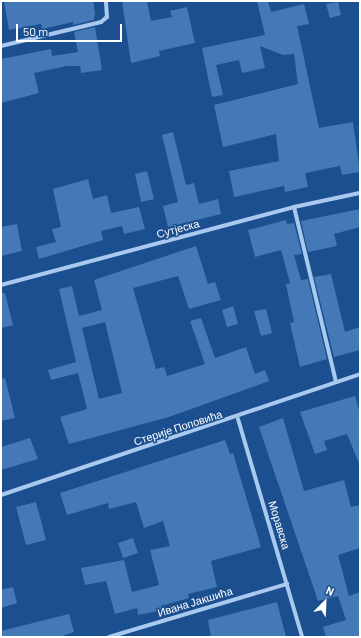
<!DOCTYPE html>
<html>
<head>
<meta charset="utf-8">
<style>
	body { margin:0 }
	#map { position:relative; width:361px; height:638px; overflow:hidden; background:#1b4f8f; font-family:Barlow,sans-serif }
	div>[style] { position:absolute }
	[style*='--x'] { left:calc(var(--x)*1px); top:calc(var(--y)*1px); width:calc(var(--w)*1px); rotate:calc(var(--a)*1deg) }
	.building>* { inset:0; background:#4478b7 }
	.street>* { height:4px; margin:-2px; padding:0 2px; transform-origin:2px; border-radius:2px; background:#a9c9ee }
	span { translate:-50% -50%; white-space:nowrap; text-align:center; line-height:1.15; -webkit-text-stroke:3px #1b4f8f; paint-order:stroke }
	.street-label { font-size:11px; color:#fff }
	.frame { position:absolute; inset:0; border:2px solid #fff; pointer-events:none }
	.north { position:absolute; left:305px; top:582px; width:40px; height:40px; -webkit-text-stroke:3px #1b4f8f; paint-order:stroke; rotate:24deg; font-size:11px; font-weight:700; line-height:16px; text-align:center; color:#fff }
	.north::after { content:''; display:block; margin:auto; width:14px; height:18px; background:#fff; clip-path:polygon(50% 0,100% 100%,50% 72%,0 100%) }
	.scale { position:absolute; left:16px; top:24px; width:106px; height:18px; box-sizing:border-box; border:2px solid #fff; border-top:0; padding-left:5px; font-size:12px; line-height:14px; white-space:nowrap; color:#fff; -webkit-text-stroke:3px #1b4f8f; paint-order:stroke }
</style>
</head>
<body>
<div id="map">
	<div class="building">
		<i style="clip-path:polygon(4px 1px,93px 1px,95px 13px,94px 20px,73px 25px,73px 22px,42px 29px,41px 24px,9px 30px)"></i>
		<i style="clip-path:polygon(122px 1px,147px 1px,151px 21px,172px 17px,170px 11px,187px 7px,195px 43px,159px 51px,160px 56px,131px 63px)"></i>
		<i style="clip-path:polygon(257px 1px,268px 1px,271px 12px,304px 4px,309px 24px,297px 26px,319px 128px,353px 122px,360px 172px,342px 175px,340px 166px,305px 173px,308px 187px,285px 192px,284px 186px,234px 197px,229px 171px,279px 161px,276px 134px,223px 147px,214px 105px,298px 84px,294px 54px,283px 55px,260px 46px,265px 68px,242px 73px,239px 60px,216px 65px,223px 95px,212px 97px,202px 48px,265px 35px)"></i>
		<i style="clip-path:polygon(338px 2px,341px 15px,330px 18px,326px 4px)"></i>
		<i style="clip-path:polygon(95px 27px,102px 70px,81px 73px,80px 66px,67px 66px,34px 73px,39px 93px,1px 103px,1px 59px,51px 49px,52px 56px,78px 52px,74px 32px)"></i>
		<i style="clip-path:polygon(173px 132px,186px 185px,194px 183px,199px 204px,218px 199px,221px 214px,168px 227px,163px 206px,178px 202px,162px 135px)"></i>
		<i style="clip-path:polygon(147px 171px,154px 199px,141px 202px,135px 174px)"></i>
		<i style="clip-path:polygon(88px 179px,93px 199px,107px 195px,111px 213px,139px 207px,145px 229px,124px 234px,122px 226px,101px 231px,103px 240px,39px 259px,36px 247px,56px 242px,52px 229px,61px 227px,53px 189px)"></i>
		<i style="clip-path:polygon(360px 209px,360px 227px,334px 234px,337px 246px,308px 252px,301px 221px)"></i>
		<i style="clip-path:polygon(286px 220px,287px 224px,294px 223px,302px 254px,294px 255px,301px 280px,308px 279px,327px 359px,300px 367px,290px 323px,294px 322px,286px 284px,290px 283px,281px 250px,255px 257px,248px 230px)"></i>
		<i style="clip-path:polygon(17px 224px,22px 251px,1px 256px,1px 227px)"></i>
		<i style="clip-path:polygon(evenodd,196px 246px,208px 284px,215px 282px,221px 300px,189px 309px,178px 276px,133px 288px,156px 369px,164px 367px,167px 376px,205px 364px,190px 321px,201px 318px,215px 358px,246px 347px,255px 374px,265px 370px,269px 381px,169px 417px,69px 444px,60px 417px,87px 409px,78px 373px,51px 380px,48px 370px,76px 362px,59px 289px,72px 286px,79px 316px,102px 310px,94px 280px,196px 246px,105px 322px,122px 393px,99px 399px,82px 328px,105px 322px)"></i>
		<i style="clip-path:polygon(331px 274px,345px 332px,360px 327px,360px 350px,334px 357px,314px 277px)"></i>
		<i style="clip-path:polygon(1px 293px,5px 293px,13px 325px,1px 328px)"></i>
		<i style="clip-path:polygon(233px 306px,238px 324px,227px 327px,222px 310px)"></i>
		<i style="clip-path:polygon(266px 309px,272px 333px,261px 336px,254px 311px)"></i>
		<i style="clip-path:polygon(5px 378px,15px 418px,1px 421px,1px 379px)"></i>
		<i style="clip-path:polygon(355px 396px,360px 413px,360px 466px,347px 434px,324px 441px,327px 450px,315px 454px,300px 412px)"></i>
		<i style="clip-path:polygon(283px 418px,304px 491px,344px 480px,351px 507px,360px 505px,360px 548px,338px 555px,349px 596px,360px 592px,360px 637px,326px 637px,323px 627px,346px 620px,338px 596px,318px 601px,259px 427px)"></i>
		<i style="clip-path:polygon(30px 438px,38px 459px,1px 470px,1px 447px)"></i>
		<i style="clip-path:polygon(225px 440px,230px 454px,233px 453px,261px 547px,211px 561px,217px 587px,188px 594px,189px 598px,161px 606px,162px 610px,138px 615px,137px 608px,115px 614px,106px 581px,85px 585px,81px 568px,124px 560px,132px 592px,159px 585px,150px 550px,170px 546px,163px 521px,144px 528px,136px 502px,109px 509px,108px 503px,67px 515px,60px 493px)"></i>
		<i style="clip-path:polygon(36px 502px,46px 540px,26px 545px,16px 507px)"></i>
		<i style="clip-path:polygon(133px 538px,138px 553px,123px 558px,118px 543px)"></i>
		<i style="clip-path:polygon(13px 587px,17px 603px,1px 608px,1px 590px)"></i>
		<i style="clip-path:polygon(277px 602px,286px 637px,211px 637px,208px 620px)"></i>
		<i style="clip-path:polygon(69px 614px,74px 632px,60px 637px,1px 637px,1px 631px)"></i>
	</div>
	<div class="street">
		<i style="--x:1;--y:46;--w:103;--a:-13.5"></i>
		<i style="--x:101;--y:22;--w:8;--a:-40"></i>
		<i style="--x:107;--y:17;--w:16;--a:-94"></i>
		<i style="--x:294;--y:207;--w:180;--a:76.5"></i>
		<i style="--x:1;--y:285;--w:303;--a:-14.9"></i>
		<i style="--x:294;--y:207;--w:67;--a:-12"></i>
		<i style="--x:238;--y:419;--w:227;--a:73.6"></i>
		<i style="--x:1;--y:495;--w:379;--a:-18.6"></i>
		<i style="--x:109;--y:637;--w:186;--a:-16.6"></i>
	</div>
	<div class="street-label">
		<span style="left:178px;top:229px;rotate:-15deg">Сутјеска</span>
		<span style="left:178px;top:428px;rotate:-18deg">Стерије Поповића</span>
		<span style="left:279px;top:525px;rotate:73deg">Моравска</span>
		<span style="left:195px;top:602px;rotate:-17deg">Ивана Јакшића</span>
	</div>
	<div class="frame"></div>
	<div class="north">N</div>
	<div class="scale">50 m</div>
</div>
</body>
</html>
